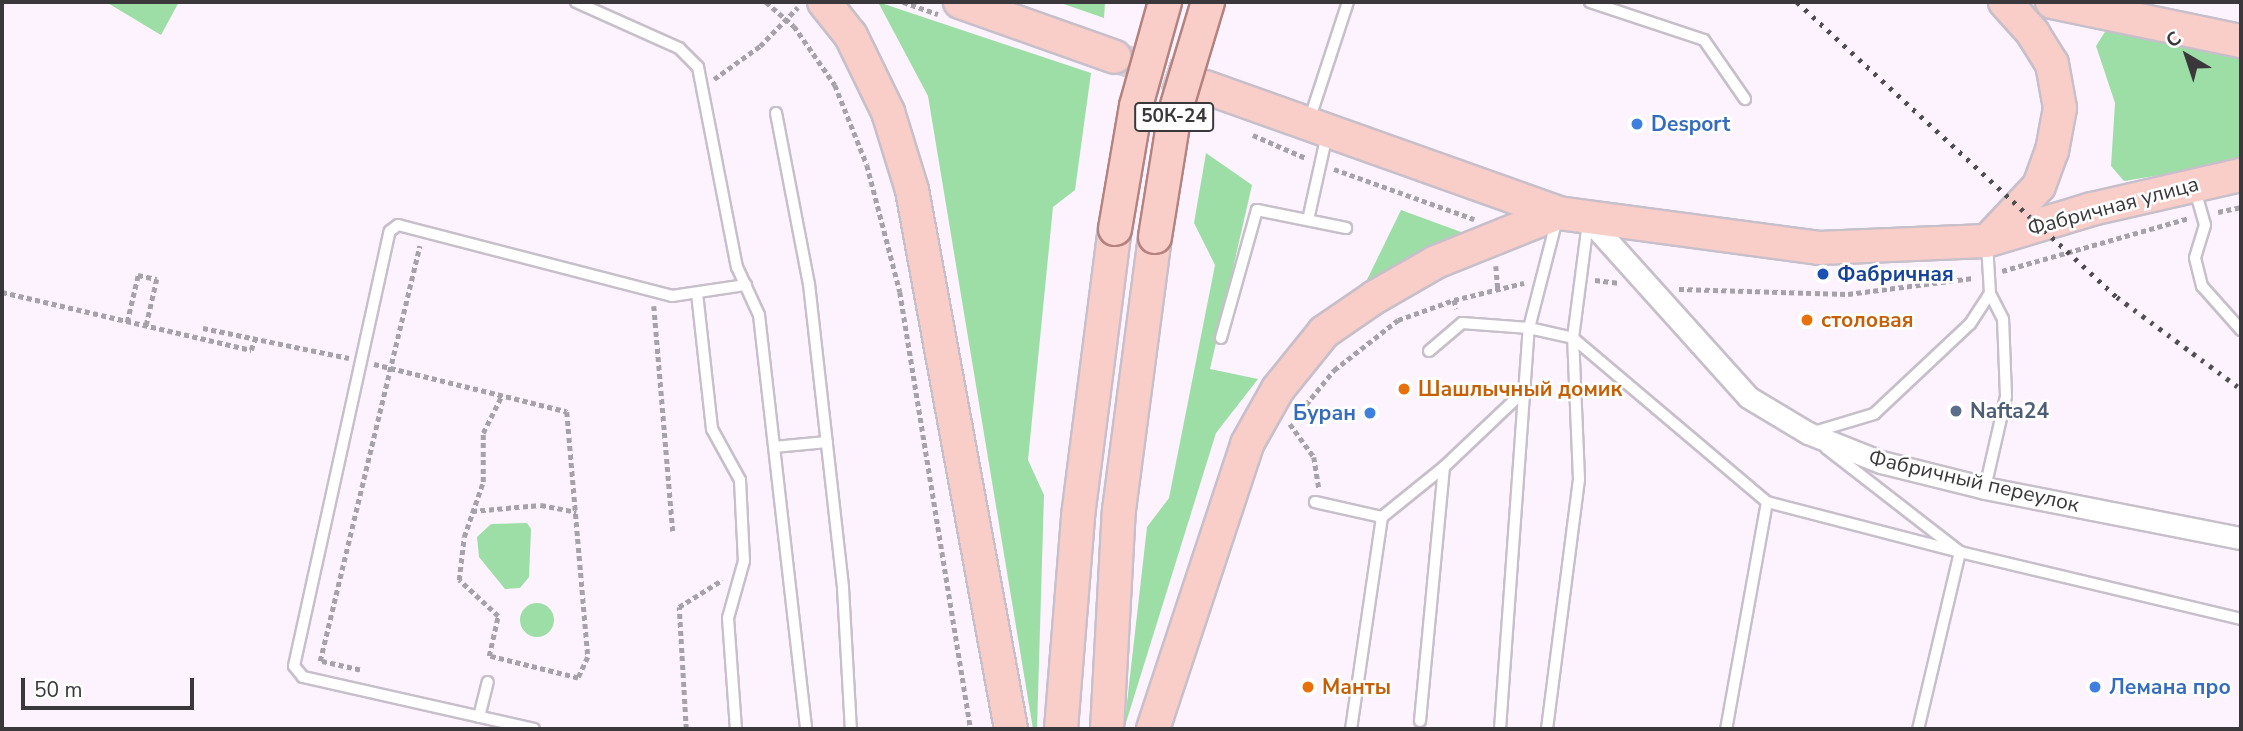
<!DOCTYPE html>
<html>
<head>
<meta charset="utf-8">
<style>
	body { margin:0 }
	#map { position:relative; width:2243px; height:731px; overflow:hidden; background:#fcf3fe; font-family:"Nunito Sans",sans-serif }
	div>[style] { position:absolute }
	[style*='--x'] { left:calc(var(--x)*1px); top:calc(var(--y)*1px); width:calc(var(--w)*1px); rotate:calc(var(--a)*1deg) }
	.green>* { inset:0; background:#9ddda6 }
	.round { border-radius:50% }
	.primary-tunnel>* { height:32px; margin-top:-16px; transform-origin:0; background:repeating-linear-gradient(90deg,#d5ced7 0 32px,transparent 0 48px) }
	.path>* { height:4.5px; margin-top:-2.25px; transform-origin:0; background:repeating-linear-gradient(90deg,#a7a1a9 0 5px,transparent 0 8.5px) }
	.roads { filter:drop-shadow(2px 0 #c7bfca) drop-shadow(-2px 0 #c7bfca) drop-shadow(0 2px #c7bfca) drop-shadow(0 -2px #c7bfca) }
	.lane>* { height:10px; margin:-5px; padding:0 5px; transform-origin:5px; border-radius:5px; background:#fff }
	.street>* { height:21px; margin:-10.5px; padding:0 10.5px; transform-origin:10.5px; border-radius:10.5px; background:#fff }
	.primary>* { height:32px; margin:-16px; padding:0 16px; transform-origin:16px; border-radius:16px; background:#f9cdc8 }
	.rail>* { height:5px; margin-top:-2.5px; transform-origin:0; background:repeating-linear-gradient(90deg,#514e52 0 3.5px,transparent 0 10.5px) }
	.bridges { filter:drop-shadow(2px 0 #b48380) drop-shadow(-2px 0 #b48380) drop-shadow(0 2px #b48380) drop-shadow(0 -2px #b48380) }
	.primary-bridge>* { height:32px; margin:-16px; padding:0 16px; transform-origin:16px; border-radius:16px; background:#f9cdc8 }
	.dots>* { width:19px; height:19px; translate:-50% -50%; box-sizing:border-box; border:4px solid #fff; border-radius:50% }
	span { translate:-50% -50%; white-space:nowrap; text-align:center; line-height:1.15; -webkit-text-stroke:5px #fff; paint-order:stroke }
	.shield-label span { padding:2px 5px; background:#fff; border:2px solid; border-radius:5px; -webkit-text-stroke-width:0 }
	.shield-label { font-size:19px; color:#3b383c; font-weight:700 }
	.shop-label { font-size:21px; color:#366cbe; font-weight:700 }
	.left { translate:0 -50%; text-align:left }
	.right { translate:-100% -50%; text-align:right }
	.street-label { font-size:21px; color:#3b383c }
	.transit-label { font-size:21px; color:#164399; font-weight:700 }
	.food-label { font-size:21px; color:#c56008; font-weight:700 }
	.service-label { font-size:21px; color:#4e5e75; font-weight:700 }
	.frame { position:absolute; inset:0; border:4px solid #3b383c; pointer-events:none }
	.north { position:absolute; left:2152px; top:21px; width:70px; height:70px; -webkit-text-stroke:5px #fff; paint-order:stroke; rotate:321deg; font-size:19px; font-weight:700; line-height:28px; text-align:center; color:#3b383c }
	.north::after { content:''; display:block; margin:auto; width:24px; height:32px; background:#3b383c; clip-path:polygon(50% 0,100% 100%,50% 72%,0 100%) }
	.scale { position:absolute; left:21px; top:678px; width:173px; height:32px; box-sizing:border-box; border:4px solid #3b383c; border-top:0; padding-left:9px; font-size:21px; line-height:24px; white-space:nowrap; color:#3b383c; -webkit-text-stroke:5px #fff; paint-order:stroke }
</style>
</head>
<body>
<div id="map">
	<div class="green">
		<i style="clip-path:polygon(106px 2px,179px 2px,161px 35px)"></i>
		<i style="clip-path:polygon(878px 2px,1091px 73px,1075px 190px,1053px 207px,1028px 460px,1044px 495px,1037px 729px,1033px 729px,928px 96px)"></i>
		<i style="clip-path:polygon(1058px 2px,1105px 2px,1104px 18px)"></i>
		<i style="clip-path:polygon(2108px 27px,2241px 58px,2241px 162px,2124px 181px,2111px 166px,2115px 103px,2096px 46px)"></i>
		<i style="clip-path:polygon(1206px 153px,1252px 185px,1210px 369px,1258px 379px,1216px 433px,1124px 729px,1147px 527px,1169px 498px,1215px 265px,1194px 223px)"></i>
		<i style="clip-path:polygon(1401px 210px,1472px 236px,1362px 290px)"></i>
		<i style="clip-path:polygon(527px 523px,531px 529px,529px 577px,520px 588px,505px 589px,479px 557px,477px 537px,491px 524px)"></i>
		<i class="round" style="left:520px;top:603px;width:34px;height:34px"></i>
	</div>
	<div class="primary-tunnel">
		<i style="--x:1120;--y:59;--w:89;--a:18.2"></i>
	</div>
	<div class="path">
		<i style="--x:766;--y:2;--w:37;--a:41"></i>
		<i style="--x:794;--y:26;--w:72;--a:55.2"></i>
		<i style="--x:835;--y:85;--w:86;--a:68.2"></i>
		<i style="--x:867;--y:165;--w:131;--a:75.4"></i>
		<i style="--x:900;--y:292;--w:443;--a:80.8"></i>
		<i style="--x:903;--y:2;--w:37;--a:19"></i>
		<i style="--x:714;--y:79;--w:57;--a:-35.7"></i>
		<i style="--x:760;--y:46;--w:54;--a:-45.7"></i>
		<i style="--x:1253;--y:135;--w:58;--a:23.5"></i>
		<i style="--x:1334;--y:169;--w:149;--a:19.7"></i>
		<i style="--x:2218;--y:212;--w:24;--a:-12"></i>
		<i style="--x:1496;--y:266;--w:23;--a:85"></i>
		<i style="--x:2002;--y:271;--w:194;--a:-15.8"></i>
		<i style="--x:1595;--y:280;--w:23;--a:7"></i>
		<i style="--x:1679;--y:289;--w:169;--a:1.7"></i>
		<i style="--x:1848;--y:294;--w:126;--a:-7.3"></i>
		<i style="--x:2;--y:292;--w:256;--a:13.1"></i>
		<i style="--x:251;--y:350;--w:12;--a:-70"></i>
		<i style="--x:1454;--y:300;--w:72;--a:-13.7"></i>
		<i style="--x:654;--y:306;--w:226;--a:85.2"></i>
		<i style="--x:127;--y:322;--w:48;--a:-76.8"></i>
		<i style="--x:138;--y:275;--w:19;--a:12"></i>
		<i style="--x:157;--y:279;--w:49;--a:102.9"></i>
		<i style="--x:203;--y:328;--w:149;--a:11.6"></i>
		<i style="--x:374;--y:364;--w:198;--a:13.8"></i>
		<i style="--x:566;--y:411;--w:1;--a:45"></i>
		<i style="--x:567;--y:412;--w:246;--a:85.1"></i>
		<i style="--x:588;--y:657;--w:23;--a:115"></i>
		<i style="--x:578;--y:678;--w:92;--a:-166.1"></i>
		<i style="--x:489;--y:656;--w:41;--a:-77.3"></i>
		<i style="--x:498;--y:616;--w:53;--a:-137.3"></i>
		<i style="--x:459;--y:580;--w:43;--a:-83.4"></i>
		<i style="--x:464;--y:537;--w:58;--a:-70.9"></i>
		<i style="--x:483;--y:482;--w:49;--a:-90"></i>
		<i style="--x:483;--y:433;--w:42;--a:-63.4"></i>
		<i style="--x:1295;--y:418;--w:62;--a:-50.9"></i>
		<i style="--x:1334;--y:370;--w:81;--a:-38"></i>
		<i style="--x:1398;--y:320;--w:59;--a:-19.7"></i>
		<i style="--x:1454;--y:300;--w:9;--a:72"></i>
		<i style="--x:1290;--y:424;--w:41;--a:54"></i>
		<i style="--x:1314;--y:457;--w:31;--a:81"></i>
		<i style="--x:472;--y:511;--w:69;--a:-5"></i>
		<i style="--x:541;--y:505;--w:36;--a:11"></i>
		<i style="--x:360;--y:670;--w:41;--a:-167.3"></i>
		<i style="--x:320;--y:661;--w:427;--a:-76.5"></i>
		<i style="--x:686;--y:729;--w:122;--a:-93.3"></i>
		<i style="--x:679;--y:607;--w:51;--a:-32.1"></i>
	</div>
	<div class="roads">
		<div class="lane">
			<i style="--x:576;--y:2;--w:113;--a:24.1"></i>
			<i style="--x:679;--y:48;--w:27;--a:45"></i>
			<i style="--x:698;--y:67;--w:204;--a:79"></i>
			<i style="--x:737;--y:267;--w:53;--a:65.4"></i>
			<i style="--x:759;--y:315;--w:417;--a:83.5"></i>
			<i style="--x:1590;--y:2;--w:120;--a:18.4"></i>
			<i style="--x:1704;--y:40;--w:72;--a:55.2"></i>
			<i style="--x:776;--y:113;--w:174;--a:79.1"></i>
			<i style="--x:809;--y:284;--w:306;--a:83.6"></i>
			<i style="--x:843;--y:588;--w:141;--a:86.8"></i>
			<i style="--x:1309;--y:121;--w:125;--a:-71.9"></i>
			<i style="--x:2195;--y:190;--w:36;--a:74"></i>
			<i style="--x:2205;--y:225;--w:34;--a:107"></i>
			<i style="--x:2195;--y:258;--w:29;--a:76"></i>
			<i style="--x:2202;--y:286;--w:59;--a:48.4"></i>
			<i style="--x:1308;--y:220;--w:88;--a:-77.5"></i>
			<i style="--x:697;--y:293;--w:137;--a:83.7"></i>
			<i style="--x:712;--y:429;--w:58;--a:61.2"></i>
			<i style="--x:740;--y:480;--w:81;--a:87.2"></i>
			<i style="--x:744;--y:561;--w:59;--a:105.7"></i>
			<i style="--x:728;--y:618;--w:111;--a:85.9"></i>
			<i style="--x:1221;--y:338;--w:133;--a:-74.3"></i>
			<i style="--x:1257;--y:210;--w:91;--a:11.4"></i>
			<i style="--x:1429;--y:351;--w:43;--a:-40.3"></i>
			<i style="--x:1462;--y:323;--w:67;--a:4.3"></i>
			<i style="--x:1529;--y:328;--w:45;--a:12.8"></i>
			<i style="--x:1573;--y:338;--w:117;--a:-82.6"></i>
			<i style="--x:1814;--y:432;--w:63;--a:-16.7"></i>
			<i style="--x:1874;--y:414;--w:132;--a:-43.2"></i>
			<i style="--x:1970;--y:324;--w:37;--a:-57"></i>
			<i style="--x:774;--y:447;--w:53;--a:-5.4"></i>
			<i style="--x:1826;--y:448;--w:170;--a:37.8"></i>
			<i style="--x:1960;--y:552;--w:289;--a:13.4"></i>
			<i style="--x:1985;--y:488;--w:94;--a:-77.1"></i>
			<i style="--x:2006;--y:396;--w:77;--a:-92.2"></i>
			<i style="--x:2003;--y:319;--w:29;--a:-117"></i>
			<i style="--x:1990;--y:293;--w:49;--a:-93.5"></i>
			<i style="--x:1315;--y:502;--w:69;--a:12.6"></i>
			<i style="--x:1382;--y:517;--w:214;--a:98.3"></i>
			<i style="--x:1767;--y:502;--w:199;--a:14.5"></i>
			<i style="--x:1960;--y:552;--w:182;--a:103.3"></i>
			<i style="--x:1382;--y:517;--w:80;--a:-38.9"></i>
			<i style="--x:1444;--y:467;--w:112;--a:-43.5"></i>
			<i style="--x:479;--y:717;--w:36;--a:-76"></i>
			<i style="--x:1420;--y:721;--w:255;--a:-84.6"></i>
			<i style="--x:534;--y:729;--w:237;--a:-167.3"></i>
			<i style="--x:303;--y:677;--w:14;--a:-129"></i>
			<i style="--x:294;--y:666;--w:445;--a:-77.6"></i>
			<i style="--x:390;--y:231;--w:10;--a:-37"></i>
			<i style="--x:398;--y:225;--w:283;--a:14.5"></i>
			<i style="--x:672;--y:296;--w:75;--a:-8.5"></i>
			<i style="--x:1500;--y:729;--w:402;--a:-85.9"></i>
			<i style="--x:1529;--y:328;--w:113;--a:-75.6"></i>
			<i style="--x:1547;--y:729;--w:252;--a:-82.7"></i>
			<i style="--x:1579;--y:479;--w:141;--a:-92.4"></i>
			<i style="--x:1573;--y:338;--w:254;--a:40.2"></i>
			<i style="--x:1767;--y:502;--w:231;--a:100.2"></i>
		</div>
		<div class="street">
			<i style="--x:1588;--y:219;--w:239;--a:48"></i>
			<i style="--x:1748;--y:397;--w:70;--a:31"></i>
			<i style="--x:1808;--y:433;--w:79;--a:21.7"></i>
			<i style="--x:1881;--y:462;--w:107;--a:14"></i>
			<i style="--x:1985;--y:488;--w:261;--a:11.1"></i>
		</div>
		<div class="primary">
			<i style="--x:824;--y:2;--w:43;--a:51.5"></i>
			<i style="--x:851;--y:36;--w:85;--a:64"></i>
			<i style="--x:888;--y:112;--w:82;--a:72.9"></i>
			<i style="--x:912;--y:190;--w:548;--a:79.59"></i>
			<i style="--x:960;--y:2;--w:164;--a:19.5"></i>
			<i style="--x:2052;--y:2;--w:193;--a:11.7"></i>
			<i style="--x:1205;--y:87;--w:375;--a:19.6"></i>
			<i style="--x:1558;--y:213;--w:263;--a:7.6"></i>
			<i style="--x:1819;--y:248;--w:167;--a:-2.4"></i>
			<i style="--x:1986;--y:241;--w:111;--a:-16.8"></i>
			<i style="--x:2092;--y:209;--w:153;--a:-12.9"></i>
			<i style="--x:1993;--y:235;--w:67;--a:-46.8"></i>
			<i style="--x:2039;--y:186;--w:37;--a:-70"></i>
			<i style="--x:2052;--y:151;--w:44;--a:-79.5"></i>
			<i style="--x:2060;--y:108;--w:45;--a:-100.3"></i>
			<i style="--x:2052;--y:64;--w:36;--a:-122"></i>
			<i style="--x:2033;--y:33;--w:42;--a:-132.1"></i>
			<i style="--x:1061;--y:729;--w:214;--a:-85.4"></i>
			<i style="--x:1078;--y:516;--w:289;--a:-82.7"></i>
			<i style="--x:1107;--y:729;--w:219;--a:-86.9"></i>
			<i style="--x:1119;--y:510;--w:275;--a:-82.5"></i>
			<i style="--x:1153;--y:729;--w:300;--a:-71.7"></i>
			<i style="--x:1247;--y:444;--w:63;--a:-60.6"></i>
			<i style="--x:1278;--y:389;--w:73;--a:-51.1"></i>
			<i style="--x:1324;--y:332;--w:62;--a:-34.5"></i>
			<i style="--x:1375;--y:297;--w:70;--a:-29.8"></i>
			<i style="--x:1436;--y:262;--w:131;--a:-21.9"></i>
		</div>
	</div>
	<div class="rail">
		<i style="--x:1797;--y:2;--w:435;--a:42.7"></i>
		<i style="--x:2117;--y:297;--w:154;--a:36.6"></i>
	</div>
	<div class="bridges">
		<div class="primary-bridge">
			<i style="--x:1115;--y:229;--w:125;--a:-80.3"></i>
			<i style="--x:1136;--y:106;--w:108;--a:-74.4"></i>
			<i style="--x:1155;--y:237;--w:127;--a:-80.9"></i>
			<i style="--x:1175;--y:112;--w:115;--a:-73.3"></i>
		</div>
	</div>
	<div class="dots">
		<i style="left:1637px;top:124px;background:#3f7fe0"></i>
		<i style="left:1823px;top:274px;background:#1a4fb4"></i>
		<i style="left:1807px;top:320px;background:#e8710a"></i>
		<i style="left:1404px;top:389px;background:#e8710a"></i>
		<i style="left:1956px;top:411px;background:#5c6f8a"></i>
		<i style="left:1370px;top:413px;background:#3f7fe0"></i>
		<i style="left:1308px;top:687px;background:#e8710a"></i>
		<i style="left:2095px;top:687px;background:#3f7fe0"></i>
	</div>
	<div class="shield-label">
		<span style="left:1174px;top:117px">50К-24</span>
	</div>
	<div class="shop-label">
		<span class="left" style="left:1651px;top:124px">Desport</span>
		<span class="right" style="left:1356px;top:413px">Буран</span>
		<span class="left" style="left:2109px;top:687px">Лемана про</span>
	</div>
	<div class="street-label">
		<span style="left:2113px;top:206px;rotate:-15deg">Фабричная улица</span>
		<span style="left:1974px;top:481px;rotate:13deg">Фабричный переулок</span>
	</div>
	<div class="transit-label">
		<span class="left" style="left:1837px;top:274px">Фабричная</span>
	</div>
	<div class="food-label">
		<span class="left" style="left:1821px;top:320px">столовая</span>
		<span class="left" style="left:1418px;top:389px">Шашлычный домик</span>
		<span class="left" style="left:1322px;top:687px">Манты</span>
	</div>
	<div class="service-label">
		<span class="left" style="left:1970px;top:411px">Nafta24</span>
	</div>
	<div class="frame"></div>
	<div class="north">С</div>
	<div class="scale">50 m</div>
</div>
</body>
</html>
